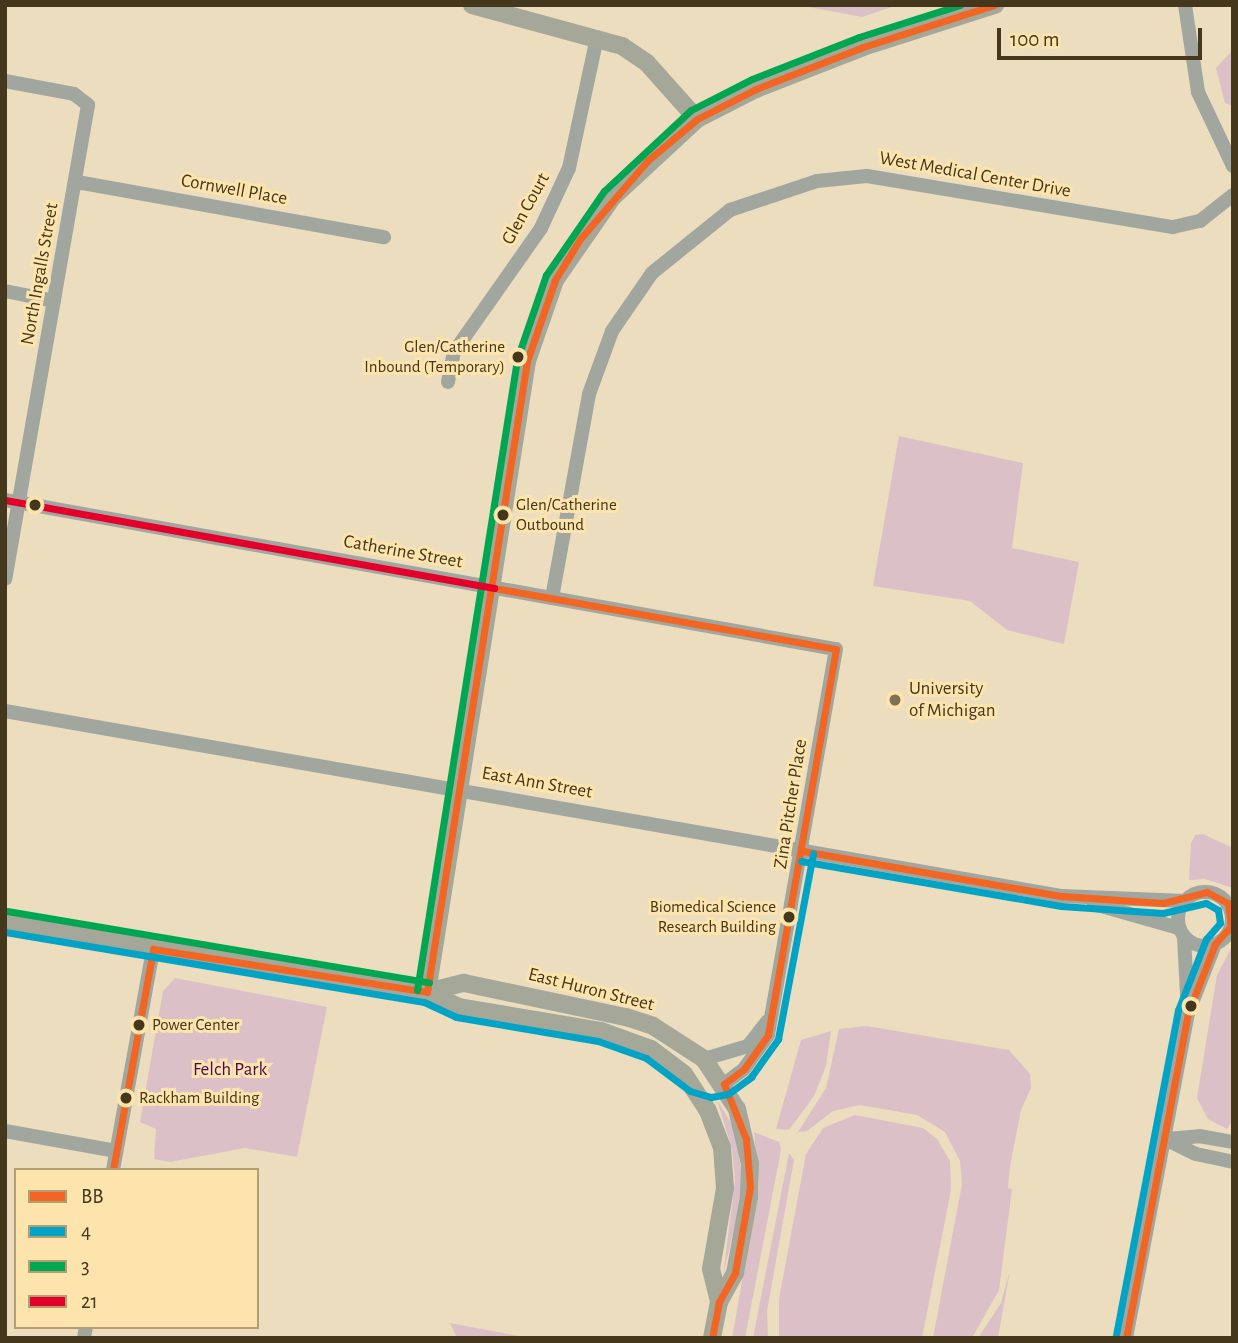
<!DOCTYPE html>
<html>
<head>
<meta charset="utf-8">
<style>
	body { margin:0 }
	#map { position:relative; width:1238px; height:1343px; overflow:hidden; background:#ebddbe; font-family:"Alegreya Sans",sans-serif }
	div>[style] { position:absolute }
	[style*='--x'] { left:calc(var(--x)*1px); top:calc(var(--y)*1px); width:calc(var(--w)*1px); rotate:calc(var(--a)*1deg) }
	.green>* { inset:0; background:#dbc0c8 }
	.minor>* { height:14px; margin:-7px; padding:0 7px; transform-origin:7px; border-radius:7px; background:#a1a79f }
	.minor>.ring { margin:-7px; padding:0; box-sizing:content-box; background:none; border:14px solid #a1a79f; border-radius:50% }
	.major>* { height:18px; margin:-9px; padding:0 9px; transform-origin:9px; border-radius:9px; background:#a5a799 }
	.bus-1>* { height:7px; margin:-3.5px; padding:0 3.5px; transform-origin:3.5px; border-radius:3.5px; background:#f26522 }
	.bus-2>* { height:7px; margin:-3.5px; padding:0 3.5px; transform-origin:3.5px; border-radius:3.5px; background:#03a3c5 }
	.bus-3>* { height:7px; margin:-3.5px; padding:0 3.5px; transform-origin:3.5px; border-radius:3.5px; background:#00a651 }
	.bus-4>* { height:7px; margin:-3.5px; padding:0 3.5px; transform-origin:3.5px; border-radius:3.5px; background:#e4002b }
	.dots>* { width:19px; height:19px; translate:-50% -50%; box-sizing:border-box; border:4px solid #fde3ac; border-radius:50% }
	span { translate:-50% -50%; white-space:nowrap; text-align:center; line-height:1.15; -webkit-text-stroke:6px #fde3ac; paint-order:stroke }
	.bus-label { font-size:17px; color:#44371b }
	.right { translate:-100% -50%; text-align:right }
	.left { translate:0 -50%; text-align:left }
	.street-label { font-size:19px; color:#44371b }
	.poi-label { font-size:19px; color:#44371b }
	.park-label { font-size:19px; color:#4c0851 }
	.frame { position:absolute; inset:0; border:7px solid #44371b; pointer-events:none }
	.legend { position:absolute; left:14px; top:1168px; width:245px; height:161px; box-sizing:border-box; background:#fde3ac; border:2px solid #b39e72; margin:0; padding:9px 12px; list-style:none; font-size:21px; color:#44371b }
	.legend li { display:flex; align-items:center; gap:14px; height:35px }
	.legend b { width:35px; border:2px solid #b39e72 }
	.scale { position:absolute; left:997px; top:28px; width:205px; height:32px; box-sizing:border-box; border:4px solid #44371b; border-top:0; padding-left:9px; font-size:21px; line-height:24px; white-space:nowrap; color:#44371b; -webkit-text-stroke:5px #fde3ac; paint-order:stroke }
</style>
</head>
<body>
<div id="map">
	<div class="green">
		<i style="clip-path:polygon(798px 5px,898px 5px,862px 17px)"></i>
		<i style="clip-path:polygon(1233px 50px,1233px 106px,1225px 103px,1216px 68px)"></i>
		<i style="clip-path:polygon(899px 436px,1023px 463px,1012px 548px,1079px 562px,1064px 644px,1007px 630px,970px 601px,873px 586px)"></i>
		<i style="clip-path:polygon(1203px 834px,1233px 848px,1233px 888px,1205px 879px,1189px 880px,1191px 843px,1195px 835px)"></i>
		<i style="clip-path:polygon(1233px 945px,1233px 1120px,1227px 1129px,1208px 1119px,1197px 1098px,1217px 975px)"></i>
		<i style="clip-path:polygon(175px 978px,327px 1007px,297px 1157px,245px 1148px,170px 1162px,154px 1159px,156px 1129px,140px 1122px,163px 991px)"></i>
		<i style="clip-path:polygon(867px 1026px,1009px 1050px,1030px 1074px,1031px 1088px,1021px 1110px,1010px 1166px,1008px 1188px,1012px 1189px,999px 1290px,972px 1338px,933px 1338px,962px 1184px,960px 1161px,945px 1132px,917px 1115px,860px 1105px,833px 1111px,807px 1131px,798px 1132px,826px 1088px,839px 1029px)"></i>
		<i style="clip-path:polygon(831px 1031px,826px 1066px,814px 1096px,789px 1130px,776px 1129px,801px 1040px)"></i>
		<i style="clip-path:polygon(717px 1100px,733px 1126px,741px 1168px,740px 1205px,723px 1275px,735px 1181px,732px 1149px)"></i>
		<i style="clip-path:polygon(855px 1115px,923px 1128px,937px 1139px,950px 1161px,951px 1190px,922px 1338px,779px 1338px,779px 1299px,806px 1154px,823px 1128px)"></i>
		<i style="clip-path:polygon(754px 1132px,779px 1142px,781px 1150px,745px 1338px,732px 1338px,759px 1185px)"></i>
		<i style="clip-path:polygon(789px 1153px,794px 1160px,767px 1311px,768px 1338px,753px 1338px)"></i>
		<i style="clip-path:polygon(1010px 1270px,998px 1338px,978px 1338px,1001px 1303px)"></i>
		<i style="clip-path:polygon(450px 1323px,530px 1338px,457px 1338px)"></i>
	</div>
	<div class="minor">
		<i style="--x:1185;--y:5;--w:88;--a:81.5"></i>
		<i style="--x:1198;--y:92;--w:82;--a:64.7"></i>
		<i style="--x:5;--y:81;--w:70;--a:10.7"></i>
		<i style="--x:74;--y:94;--w:18;--a:38"></i>
		<i style="--x:88;--y:105;--w:481;--a:99.9"></i>
		<i style="--x:77;--y:182;--w:312;--a:10.2"></i>
		<i style="--x:5;--y:291;--w:50;--a:11.5"></i>
		<i style="--x:448;--y:382;--w:31;--a:-79"></i>
		<i style="--x:454;--y:352;--w:151;--a:-54.9"></i>
		<i style="--x:541;--y:228;--w:66;--a:-65"></i>
		<i style="--x:569;--y:168;--w:134;--a:-77.9"></i>
		<i style="--x:5;--y:500;--w:844;--a:10.17"></i>
		<i style="--x:836;--y:649;--w:392;--a:100"></i>
		<i style="--x:768;--y:1035;--w:42;--a:125.2"></i>
		<i style="--x:744;--y:1069;--w:25;--a:143"></i>
		<i style="--x:552;--y:598;--w:207;--a:-79.7"></i>
		<i style="--x:589;--y:394;--w:67;--a:-69.9"></i>
		<i style="--x:612;--y:331;--w:70;--a:-55.4"></i>
		<i style="--x:652;--y:273;--w:100;--a:-38.9"></i>
		<i style="--x:730;--y:210;--w:92;--a:-18.4"></i>
		<i style="--x:817;--y:181;--w:50;--a:-5.7"></i>
		<i style="--x:867;--y:176;--w:310;--a:9.5"></i>
		<i style="--x:1173;--y:227;--w:28;--a:-13"></i>
		<i style="--x:1200;--y:221;--w:42;--a:-38.2"></i>
		<i style="--x:5;--y:711;--w:1073;--a:9.93"></i>
		<i style="--x:1062;--y:896;--w:123;--a:2.3"></i>
		<i class="ring" style="left:1178px;top:892px;width:40px;height:40px"></i>
		<i style="--x:1094;--y:904;--w:88;--a:15.8"></i>
		<i style="--x:1188;--y:1013;--w:74;--a:-68.6"></i>
		<i style="--x:704;--y:1059;--w:46;--a:-16.5"></i>
		<i style="--x:748;--y:1046;--w:31;--a:-52"></i>
		<i style="--x:5;--y:1131;--w:113;--a:10.2"></i>
		<i style="--x:1165;--y:1139;--w:34;--a:26"></i>
		<i style="--x:1196;--y:1154;--w:38;--a:12"></i>
		<i style="--x:1167;--y:1139;--w:32;--a:-5"></i>
		<i style="--x:1199;--y:1136;--w:35;--a:10"></i>
		<i style="--x:113;--y:1170;--w:225;--a:-79.7"></i>
		<i style="--x:84;--y:1338;--w:11;--a:-80"></i>
		<i style="--x:1126;--y:1338;--w:331;--a:-79.2"></i>
		<i style="--x:1188;--y:1013;--w:77;--a:-93"></i>
	</div>
	<div class="major">
		<i style="--x:472;--y:5;--w:156;--a:15.3"></i>
		<i style="--x:622;--y:46;--w:30;--a:34"></i>
		<i style="--x:647;--y:63;--w:75;--a:48.2"></i>
		<i style="--x:5;--y:921;--w:428;--a:9.6"></i>
		<i style="--x:427;--y:992;--w:35;--a:25"></i>
		<i style="--x:459;--y:1007;--w:144;--a:9.6"></i>
		<i style="--x:601;--y:1031;--w:53;--a:19.8"></i>
		<i style="--x:651;--y:1049;--w:41;--a:37.1"></i>
		<i style="--x:684;--y:1074;--w:44;--a:57"></i>
		<i style="--x:708;--y:1111;--w:39;--a:69"></i>
		<i style="--x:722;--y:1147;--w:41;--a:85.8"></i>
		<i style="--x:725;--y:1188;--w:82;--a:99.8"></i>
		<i style="--x:711;--y:1269;--w:34;--a:76"></i>
		<i style="--x:427;--y:992;--w:639;--a:-80.99"></i>
		<i style="--x:527;--y:361;--w:86;--a:-70.9"></i>
		<i style="--x:555;--y:280;--w:100;--a:-55.2"></i>
		<i style="--x:612;--y:198;--w:116;--a:-42.9"></i>
		<i style="--x:697;--y:119;--w:66;--a:-27"></i>
		<i style="--x:756;--y:89;--w:115;--a:-21.4"></i>
		<i style="--x:863;--y:47;--w:139;--a:-17.7"></i>
		<i style="--x:427;--y:992;--w:38;--a:-14"></i>
		<i style="--x:464;--y:983;--w:166;--a:11.9"></i>
		<i style="--x:626;--y:1017;--w:28;--a:18"></i>
		<i style="--x:653;--y:1026;--w:61;--a:32.9"></i>
		<i style="--x:704;--y:1059;--w:60;--a:56.6"></i>
		<i style="--x:737;--y:1109;--w:57;--a:76.7"></i>
		<i style="--x:750;--y:1164;--w:33;--a:92"></i>
		<i style="--x:749;--y:1197;--w:77;--a:100.4"></i>
		<i style="--x:735;--y:1273;--w:33;--a:119"></i>
		<i style="--x:719;--y:1302;--w:37;--a:101"></i>
	</div>
	<div class="bus-1">
		<i style="--x:494;--y:588;--w:347;--a:10.1"></i>
		<i style="--x:836;--y:649;--w:392;--a:100"></i>
		<i style="--x:768;--y:1035;--w:42;--a:125.2"></i>
		<i style="--x:744;--y:1069;--w:25;--a:143"></i>
		<i style="--x:724;--y:1084;--w:59;--a:68.2"></i>
		<i style="--x:746;--y:1139;--w:48;--a:85.2"></i>
		<i style="--x:750;--y:1187;--w:87;--a:99.9"></i>
		<i style="--x:735;--y:1273;--w:33;--a:119"></i>
		<i style="--x:719;--y:1302;--w:37;--a:101"></i>
		<i style="--x:803;--y:851;--w:263;--a:9.9"></i>
		<i style="--x:1062;--y:896;--w:101;--a:4"></i>
		<i style="--x:1163;--y:903;--w:45;--a:-14"></i>
		<i style="--x:1207;--y:892;--w:24;--a:28"></i>
		<i style="--x:1228;--y:903;--w:23;--a:83"></i>
		<i style="--x:1231;--y:926;--w:24;--a:132"></i>
		<i style="--x:1215;--y:944;--w:74;--a:111.4"></i>
		<i style="--x:1188;--y:1013;--w:331;--a:100.8"></i>
		<i style="--x:113;--y:1170;--w:225;--a:-79.7"></i>
		<i style="--x:153;--y:949;--w:277;--a:8.9"></i>
		<i style="--x:427;--y:992;--w:639;--a:-80.99"></i>
		<i style="--x:527;--y:361;--w:86;--a:-70.9"></i>
		<i style="--x:555;--y:280;--w:48;--a:-58.6"></i>
		<i style="--x:580;--y:239;--w:103;--a:-49.3"></i>
		<i style="--x:647;--y:161;--w:65;--a:-40"></i>
		<i style="--x:697;--y:119;--w:66;--a:-27"></i>
		<i style="--x:756;--y:89;--w:115;--a:-21.4"></i>
		<i style="--x:863;--y:47;--w:138;--a:-17.8"></i>
	</div>
	<div class="bus-2">
		<i style="--x:801;--y:861;--w:264;--a:9.8"></i>
		<i style="--x:1061;--y:906;--w:102;--a:3.9"></i>
		<i style="--x:1163;--y:913;--w:44;--a:-13.1"></i>
		<i style="--x:1206;--y:903;--w:14;--a:30"></i>
		<i style="--x:1218;--y:910;--w:13;--a:81"></i>
		<i style="--x:1220;--y:923;--w:21;--a:131"></i>
		<i style="--x:1206;--y:939;--w:76;--a:111.5"></i>
		<i style="--x:1178;--y:1010;--w:332;--a:100.8"></i>
		<i style="--x:5;--y:932;--w:425;--a:9.5"></i>
		<i style="--x:424;--y:1002;--w:35;--a:25"></i>
		<i style="--x:456;--y:1017;--w:144;--a:9.6"></i>
		<i style="--x:598;--y:1041;--w:51;--a:19.5"></i>
		<i style="--x:646;--y:1058;--w:55;--a:36.9"></i>
		<i style="--x:690;--y:1091;--w:22;--a:16"></i>
		<i style="--x:711;--y:1097;--w:17;--a:-10"></i>
		<i style="--x:728;--y:1094;--w:29;--a:-36"></i>
		<i style="--x:751;--y:1077;--w:47;--a:-54.6"></i>
		<i style="--x:778;--y:1039;--w:189;--a:-79.3"></i>
	</div>
	<div class="bus-3">
		<i style="--x:7;--y:911;--w:428;--a:9.6"></i>
		<i style="--x:417;--y:990;--w:639;--a:-80.99"></i>
		<i style="--x:517;--y:359;--w:89;--a:-71"></i>
		<i style="--x:546;--y:275;--w:102;--a:-55.4"></i>
		<i style="--x:604;--y:191;--w:119;--a:-43"></i>
		<i style="--x:691;--y:110;--w:68;--a:-26.9"></i>
		<i style="--x:752;--y:79;--w:115;--a:-21.4"></i>
		<i style="--x:859;--y:37;--w:106;--a:-17.6"></i>
	</div>
	<div class="bus-4">
		<i style="--x:5;--y:500;--w:497;--a:10.2"></i>
	</div>
	<div class="dots">
		<i style="left:518px;top:357px;background:#44371b"></i>
		<i style="left:35px;top:505px;background:#44371b"></i>
		<i style="left:503px;top:515px;background:#44371b"></i>
		<i style="left:895px;top:700px;background:#7e7154"></i>
		<i style="left:789px;top:917px;background:#44371b"></i>
		<i style="left:1191px;top:1006px;background:#44371b"></i>
		<i style="left:139px;top:1025px;background:#44371b"></i>
		<i style="left:126px;top:1098px;background:#44371b"></i>
	</div>
	<div class="bus-label">
		<span class="right" style="left:505px;top:357px">Glen/Catherine<br>Inbound (Temporary)</span>
		<span class="left" style="left:516px;top:515px">Glen/Catherine<br>Outbound</span>
		<span class="right" style="left:776px;top:917px">Biomedical Science<br>Research Building</span>
		<span class="left" style="left:152px;top:1025px">Power Center</span>
		<span class="left" style="left:139px;top:1098px">Rackham Building</span>
	</div>
	<div class="street-label">
		<span style="left:975px;top:175px;rotate:10deg">West Medical Center Drive</span>
		<span style="left:234px;top:190px;rotate:10deg">Cornwell Place</span>
		<span style="left:526px;top:209px;rotate:-61deg">Glen Court</span>
		<span style="left:40px;top:274px;rotate:-80deg">North Ingalls Street</span>
		<span style="left:403px;top:552px;rotate:10deg">Catherine Street</span>
		<span style="left:537px;top:783px;rotate:10deg">East Ann Street</span>
		<span style="left:791px;top:804px;rotate:-81deg">Zina Pitcher Place</span>
		<span style="left:591px;top:990px;rotate:14deg">East Huron Street</span>
	</div>
	<div class="poi-label">
		<span class="left" style="left:909px;top:700px">University<br>of Michigan</span>
	</div>
	<div class="park-label">
		<span style="left:230px;top:1070px">Felch Park</span>
	</div>
	<div class="frame"></div>
	<ul class="legend">
	<li><b style="height:9px;background:#f26522"></b>BB</li>
	<li><b style="height:9px;background:#03a3c5"></b>4</li>
	<li><b style="height:9px;background:#00a651"></b>3</li>
	<li><b style="height:9px;background:#e4002b"></b>21</li>
	</ul>
	<div class="scale">100 m</div>
</div>
</body>
</html>
